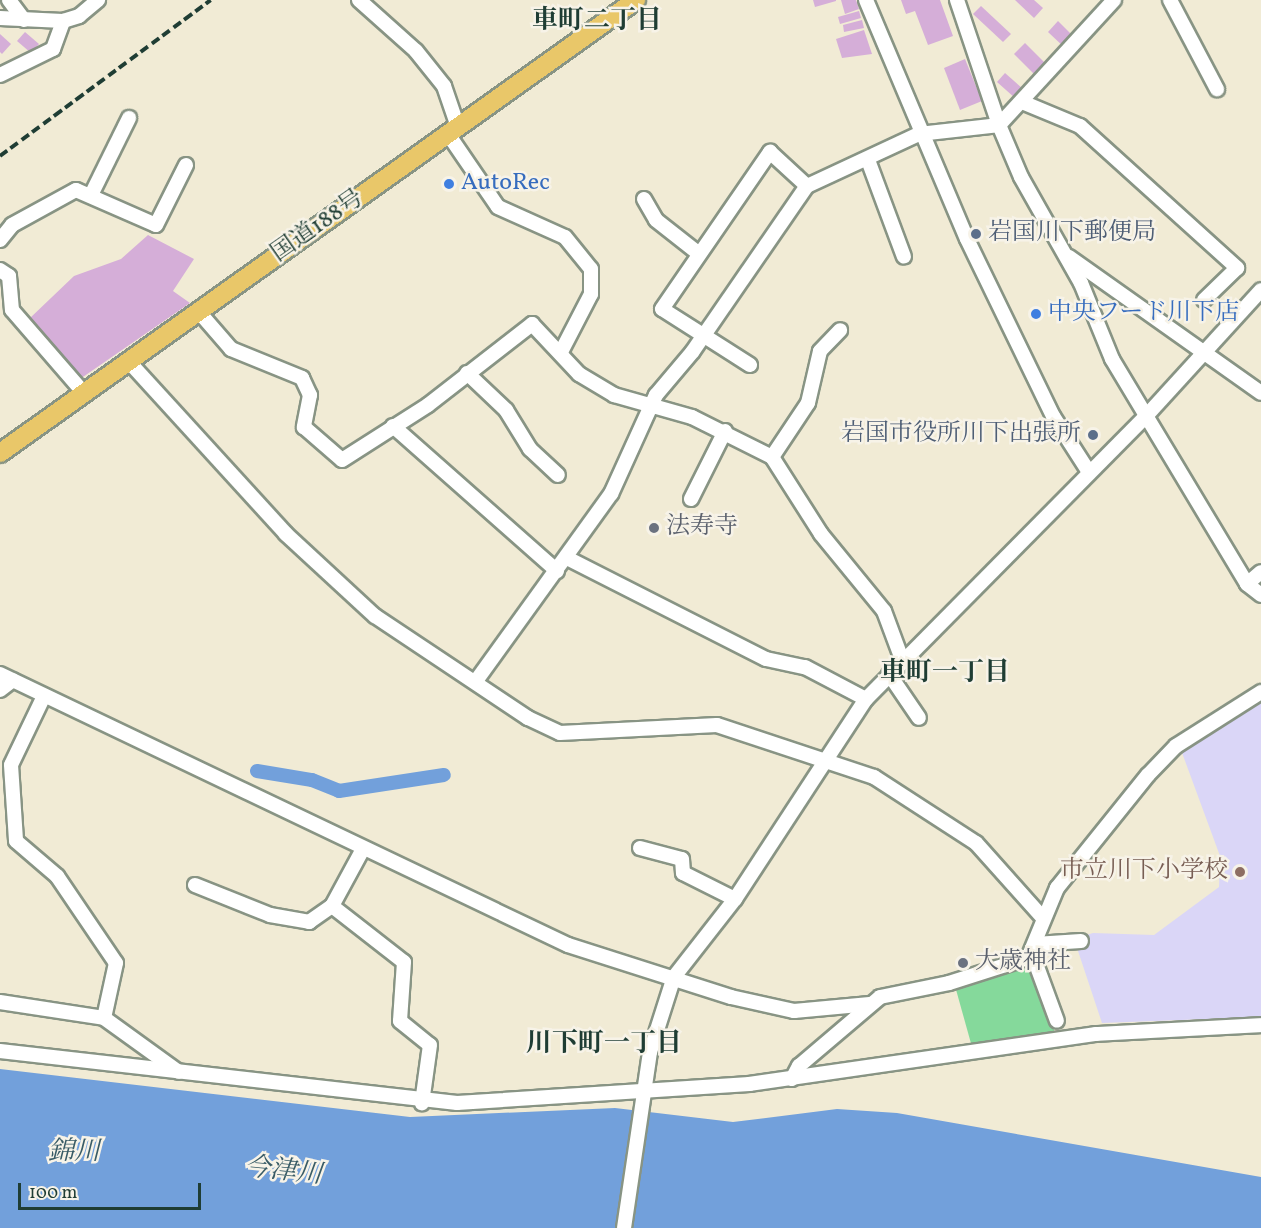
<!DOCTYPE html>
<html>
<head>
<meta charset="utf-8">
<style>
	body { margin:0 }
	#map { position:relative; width:1261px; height:1228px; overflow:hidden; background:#f1ebd5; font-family:Vollkorn,"Noto Serif JP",serif }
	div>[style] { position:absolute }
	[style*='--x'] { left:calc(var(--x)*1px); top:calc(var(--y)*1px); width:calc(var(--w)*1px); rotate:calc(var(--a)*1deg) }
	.built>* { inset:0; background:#dad6f7 }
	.green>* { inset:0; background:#85d99b }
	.water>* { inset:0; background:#72a0db }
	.canal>* { height:14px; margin:-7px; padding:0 7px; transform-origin:7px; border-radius:7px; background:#72a0db }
	.building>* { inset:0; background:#d5aed8 }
	.roads { filter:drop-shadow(2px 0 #889484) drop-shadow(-2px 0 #889484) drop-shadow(0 2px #889484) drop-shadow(0 -2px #889484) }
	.minor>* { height:14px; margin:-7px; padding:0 7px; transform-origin:7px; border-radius:7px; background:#fff }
	.highway>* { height:18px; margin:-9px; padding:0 9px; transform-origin:9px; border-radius:9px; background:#e9c769 }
	.rail>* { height:4px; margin-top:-2px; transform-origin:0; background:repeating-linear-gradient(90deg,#1f3d34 0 9px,transparent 0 13.5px) }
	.dots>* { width:16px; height:16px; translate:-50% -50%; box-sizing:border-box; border:3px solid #f7f3e8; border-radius:50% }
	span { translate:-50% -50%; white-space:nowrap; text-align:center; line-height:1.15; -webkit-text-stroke:5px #f7f3e8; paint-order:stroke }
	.shop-label { font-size:24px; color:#366cbe }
	.left { translate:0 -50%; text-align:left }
	.street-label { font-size:24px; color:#1f3d34 }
	.service-label { font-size:24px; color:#4e5e75 }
	.right { translate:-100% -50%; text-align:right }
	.worship-label { font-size:24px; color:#5b616d }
	.education-label { font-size:24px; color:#785e54 }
	.neighbourhood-label { font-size:26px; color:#1f3d34; font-weight:700 }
	.water-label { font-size:26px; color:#385b66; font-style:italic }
	.scale { position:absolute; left:18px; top:1183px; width:183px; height:27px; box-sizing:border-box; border:3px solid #1f3d34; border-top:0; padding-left:8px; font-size:18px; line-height:21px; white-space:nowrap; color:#1f3d34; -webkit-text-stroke:4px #f7f3e8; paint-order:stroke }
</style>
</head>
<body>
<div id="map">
	<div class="built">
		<i style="clip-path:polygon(1261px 698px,1261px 1017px,1102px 1023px,1074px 939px,1093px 933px,1154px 935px,1219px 887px,1220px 856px,1181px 750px)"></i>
	</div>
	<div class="green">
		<i style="clip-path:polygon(1032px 963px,1055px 1033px,972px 1047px,955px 986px)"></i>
	</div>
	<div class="water">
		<i style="clip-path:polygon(0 1069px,410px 1117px,615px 1108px,733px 1122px,837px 1109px,897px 1113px,1261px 1177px,1261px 1228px,0 1228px)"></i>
	</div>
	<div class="canal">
		<i style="--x:257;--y:771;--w:56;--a:9.3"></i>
		<i style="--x:312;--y:780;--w:29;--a:22"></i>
		<i style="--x:339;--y:791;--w:106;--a:-8.7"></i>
	</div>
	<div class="building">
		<i style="clip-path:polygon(813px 0,836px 0,836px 1px,815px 7px)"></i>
		<i style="clip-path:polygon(841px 0,856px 0,859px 9px,845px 14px)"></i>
		<i style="clip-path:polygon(901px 0,940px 0,953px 36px,928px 45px,915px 11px,906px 14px)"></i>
		<i style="clip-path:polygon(1015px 0,1034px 0,1043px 8px,1034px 18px)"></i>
		<i style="clip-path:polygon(981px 6px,1011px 34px,1003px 42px,973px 14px)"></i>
		<i style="clip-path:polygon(859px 11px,861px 18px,840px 24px,838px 17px)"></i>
		<i style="clip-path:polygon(862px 20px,864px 28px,844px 32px,843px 25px)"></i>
		<i style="clip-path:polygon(1058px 21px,1075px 38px,1065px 48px,1048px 32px)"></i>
		<i style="clip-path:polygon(864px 30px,872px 54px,842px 58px,836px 39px)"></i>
		<i style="clip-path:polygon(25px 32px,39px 44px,31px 53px,17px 41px)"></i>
		<i style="clip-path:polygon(0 34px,11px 44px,2px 54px,0 52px)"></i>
		<i style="clip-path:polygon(1025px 43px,1048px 66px,1037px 77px,1014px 54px)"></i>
		<i style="clip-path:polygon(965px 59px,982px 101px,960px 110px,944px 68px)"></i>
		<i style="clip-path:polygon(1005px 73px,1023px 89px,1015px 98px,997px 82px)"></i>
		<i style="clip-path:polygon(148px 235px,194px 259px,173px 291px,190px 303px,80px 379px,29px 319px,74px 276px,121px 259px)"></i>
	</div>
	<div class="roads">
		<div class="minor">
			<i style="--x:9;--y:0;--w:25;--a:53"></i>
			<i style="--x:359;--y:0;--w:76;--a:41.8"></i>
			<i style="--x:416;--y:51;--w:45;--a:51.3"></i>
			<i style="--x:444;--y:86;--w:43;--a:71.1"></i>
			<i style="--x:866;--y:0;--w:259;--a:67.1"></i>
			<i style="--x:967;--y:239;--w:197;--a:64.1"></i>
			<i style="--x:1053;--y:416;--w:67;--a:57.3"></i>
			<i style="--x:957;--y:0;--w:132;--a:71.4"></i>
			<i style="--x:999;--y:125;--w:56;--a:67.1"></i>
			<i style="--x:1021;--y:177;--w:122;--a:60.5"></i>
			<i style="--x:1081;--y:283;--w:82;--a:67.8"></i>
			<i style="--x:1112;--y:359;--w:262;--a:59"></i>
			<i style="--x:1247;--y:584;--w:18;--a:38"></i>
			<i style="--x:1170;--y:0;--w:101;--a:62.2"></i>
			<i style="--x:0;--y:18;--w:63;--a:2.7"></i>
			<i style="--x:63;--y:21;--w:17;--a:-17"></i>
			<i style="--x:79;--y:16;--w:25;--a:-40"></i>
			<i style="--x:0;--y:75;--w:59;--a:-26.1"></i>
			<i style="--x:53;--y:49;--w:30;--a:-70"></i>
			<i style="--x:1022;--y:102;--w:63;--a:22.5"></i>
			<i style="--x:1080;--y:126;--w:212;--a:42.1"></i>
			<i style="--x:1237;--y:268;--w:46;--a:135.9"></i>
			<i style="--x:448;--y:134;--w:88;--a:55.6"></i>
			<i style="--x:498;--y:207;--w:73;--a:24.1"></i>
			<i style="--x:565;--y:237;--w:41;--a:50.9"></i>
			<i style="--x:591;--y:269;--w:25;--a:90"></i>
			<i style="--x:591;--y:294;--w:63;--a:117.4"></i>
			<i style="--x:868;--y:160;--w:103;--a:69.6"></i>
			<i style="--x:91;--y:195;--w:86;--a:-63.7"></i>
			<i style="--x:644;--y:199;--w:24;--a:60"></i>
			<i style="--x:656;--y:220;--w:53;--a:38.2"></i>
			<i style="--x:0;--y:240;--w:19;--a:-51"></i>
			<i style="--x:12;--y:225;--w:73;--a:-28.7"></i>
			<i style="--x:76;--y:190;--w:87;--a:23.6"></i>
			<i style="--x:156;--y:225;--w:67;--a:-63.4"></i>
			<i style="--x:1069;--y:257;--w:235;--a:35.3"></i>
			<i style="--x:0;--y:270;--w:11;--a:34"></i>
			<i style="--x:9;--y:276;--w:34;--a:85"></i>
			<i style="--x:12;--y:310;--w:110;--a:49.1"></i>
			<i style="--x:199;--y:312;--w:49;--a:49.1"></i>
			<i style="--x:231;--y:349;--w:77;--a:22.2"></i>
			<i style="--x:302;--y:378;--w:19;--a:65"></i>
			<i style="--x:310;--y:395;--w:33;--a:101"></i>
			<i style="--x:304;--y:427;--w:50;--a:41"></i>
			<i style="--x:342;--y:460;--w:102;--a:-32.6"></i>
			<i style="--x:428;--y:405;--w:132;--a:-37.9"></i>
			<i style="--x:532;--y:324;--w:69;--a:46.8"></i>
			<i style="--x:579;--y:374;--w:41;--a:31"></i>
			<i style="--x:614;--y:395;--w:81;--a:15.8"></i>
			<i style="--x:692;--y:417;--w:89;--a:26.6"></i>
			<i style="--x:772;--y:457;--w:91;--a:57.5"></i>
			<i style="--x:821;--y:534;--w:99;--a:50.7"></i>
			<i style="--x:884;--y:611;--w:54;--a:69.6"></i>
			<i style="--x:130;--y:363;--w:231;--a:47.6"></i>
			<i style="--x:286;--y:534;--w:121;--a:42.7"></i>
			<i style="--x:375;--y:616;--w:184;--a:33.7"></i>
			<i style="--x:528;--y:718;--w:35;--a:25"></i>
			<i style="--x:560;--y:733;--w:157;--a:-2.9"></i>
			<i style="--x:717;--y:725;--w:165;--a:18.3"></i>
			<i style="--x:874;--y:777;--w:121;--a:32.9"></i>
			<i style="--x:976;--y:843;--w:101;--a:48.2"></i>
			<i style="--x:750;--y:365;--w:104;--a:-147.5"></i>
			<i style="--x:662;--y:309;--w:191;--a:-55.5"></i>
			<i style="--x:770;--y:152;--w:50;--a:42.6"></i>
			<i style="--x:467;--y:373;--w:54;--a:43.5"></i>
			<i style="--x:506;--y:410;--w:46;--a:58.4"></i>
			<i style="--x:530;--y:449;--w:38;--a:43"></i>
			<i style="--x:393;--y:426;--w:219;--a:41.5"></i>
			<i style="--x:772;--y:457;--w:65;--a:-56.3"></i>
			<i style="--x:808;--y:403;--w:53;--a:-77"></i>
			<i style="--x:820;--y:351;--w:29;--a:-46"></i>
			<i style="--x:691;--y:499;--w:76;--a:-63.4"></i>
			<i style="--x:567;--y:558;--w:223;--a:26.9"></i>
			<i style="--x:766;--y:659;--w:40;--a:12"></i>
			<i style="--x:805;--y:667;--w:69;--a:27.7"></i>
			<i style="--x:1247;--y:584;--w:18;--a:-41"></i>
			<i style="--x:0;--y:674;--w:629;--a:25.51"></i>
			<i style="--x:568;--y:945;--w:171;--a:17.7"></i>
			<i style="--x:731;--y:997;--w:65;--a:12.5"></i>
			<i style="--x:794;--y:1011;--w:76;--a:-5.3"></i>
			<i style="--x:889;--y:674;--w:53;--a:55.7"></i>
			<i style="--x:476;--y:681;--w:231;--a:-54.2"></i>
			<i style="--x:611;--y:494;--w:109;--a:-65.6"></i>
			<i style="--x:656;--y:395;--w:57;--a:-49.9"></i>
			<i style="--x:693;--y:351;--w:201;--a:-55.4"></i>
			<i style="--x:807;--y:186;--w:123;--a:-24.9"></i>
			<i style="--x:919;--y:134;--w:81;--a:-6.4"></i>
			<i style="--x:999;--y:125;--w:170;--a:-47.4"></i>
			<i style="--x:0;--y:690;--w:16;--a:-38"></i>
			<i style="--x:44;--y:696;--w:76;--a:115.6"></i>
			<i style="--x:11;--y:765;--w:76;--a:86.2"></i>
			<i style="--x:16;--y:841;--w:54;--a:40.5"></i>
			<i style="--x:57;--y:876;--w:105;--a:55.9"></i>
			<i style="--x:116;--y:963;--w:56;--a:102.3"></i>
			<i style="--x:640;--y:848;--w:43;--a:14.7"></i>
			<i style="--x:682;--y:859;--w:14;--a:86"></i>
			<i style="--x:683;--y:873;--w:58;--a:26.6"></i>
			<i style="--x:195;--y:885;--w:81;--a:21.8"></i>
			<i style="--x:270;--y:915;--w:40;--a:10"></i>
			<i style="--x:309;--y:922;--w:28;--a:-35"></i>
			<i style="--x:332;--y:906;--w:65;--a:-61.5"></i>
			<i style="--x:332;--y:906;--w:91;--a:37.9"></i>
			<i style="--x:404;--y:962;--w:59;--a:93.9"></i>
			<i style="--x:400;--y:1021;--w:38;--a:39"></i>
			<i style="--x:430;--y:1045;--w:59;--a:97.9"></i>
			<i style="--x:1035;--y:944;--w:46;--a:-3.7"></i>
			<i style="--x:1032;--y:953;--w:72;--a:69.8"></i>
			<i style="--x:0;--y:1002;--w:105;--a:8.7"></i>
			<i style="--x:104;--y:1018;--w:92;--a:35.8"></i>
			<i style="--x:0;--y:1051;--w:460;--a:6.5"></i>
			<i style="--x:457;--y:1103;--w:293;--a:-3.7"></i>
			<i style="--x:749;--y:1084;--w:351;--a:-8.2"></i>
			<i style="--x:1096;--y:1034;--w:165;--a:-3.1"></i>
			<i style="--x:792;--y:1079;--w:15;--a:-62"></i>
			<i style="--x:799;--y:1066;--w:106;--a:-40.4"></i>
			<i style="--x:880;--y:997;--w:70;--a:-11.5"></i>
			<i style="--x:949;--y:983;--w:83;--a:-17.6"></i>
			<i style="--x:1028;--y:958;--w:76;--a:-67.5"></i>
			<i style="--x:1057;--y:888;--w:145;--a:-51.2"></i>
			<i style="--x:1148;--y:775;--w:40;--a:-46"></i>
			<i style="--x:1176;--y:746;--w:101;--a:-32.4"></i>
			<i style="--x:624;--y:1228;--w:178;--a:-81.6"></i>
			<i style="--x:650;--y:1052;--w:79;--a:-72.3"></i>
			<i style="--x:674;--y:977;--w:99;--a:-52"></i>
			<i style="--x:735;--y:899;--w:239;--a:-56.8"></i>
			<i style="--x:866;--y:699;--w:400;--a:-45.3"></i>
			<i style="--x:1147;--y:415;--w:169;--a:-47.6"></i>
		</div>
		<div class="highway">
			<i style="--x:0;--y:453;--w:781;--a:-35.46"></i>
		</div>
	</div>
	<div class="rail">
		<i style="--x:0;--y:156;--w:262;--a:-36.5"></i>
	</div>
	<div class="dots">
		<i style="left:449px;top:184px;background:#3f7fe0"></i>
		<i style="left:976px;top:234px;background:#5c6f8a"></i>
		<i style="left:1036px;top:314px;background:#3f7fe0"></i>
		<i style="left:1093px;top:435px;background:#5c6f8a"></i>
		<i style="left:654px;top:528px;background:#6b7280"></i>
		<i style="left:1240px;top:872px;background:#8d6e63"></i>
		<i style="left:963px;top:963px;background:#6b7280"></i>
	</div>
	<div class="shop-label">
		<span class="left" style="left:461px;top:184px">AutoRec</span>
		<span class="left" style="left:1048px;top:314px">中央フード川下店</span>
	</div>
	<div class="street-label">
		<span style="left:318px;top:227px;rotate:-35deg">国道188号</span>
	</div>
	<div class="service-label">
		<span class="left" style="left:988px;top:234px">岩国川下郵便局</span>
		<span class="right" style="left:1081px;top:435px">岩国市役所川下出張所</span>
	</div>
	<div class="worship-label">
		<span class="left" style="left:666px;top:528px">法寿寺</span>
		<span class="left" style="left:975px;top:963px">大歳神社</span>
	</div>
	<div class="education-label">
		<span class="right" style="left:1228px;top:872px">市立川下小学校</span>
	</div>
	<div class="neighbourhood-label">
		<span style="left:597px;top:22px">車町二丁目</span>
		<span style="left:945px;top:674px">車町一丁目</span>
		<span style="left:604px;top:1045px">川下町一丁目</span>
	</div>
	<div class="water-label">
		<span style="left:74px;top:1153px">錦川</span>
		<span style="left:283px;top:1172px;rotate:6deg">今津川</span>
	</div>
	<div class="scale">100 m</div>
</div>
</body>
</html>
